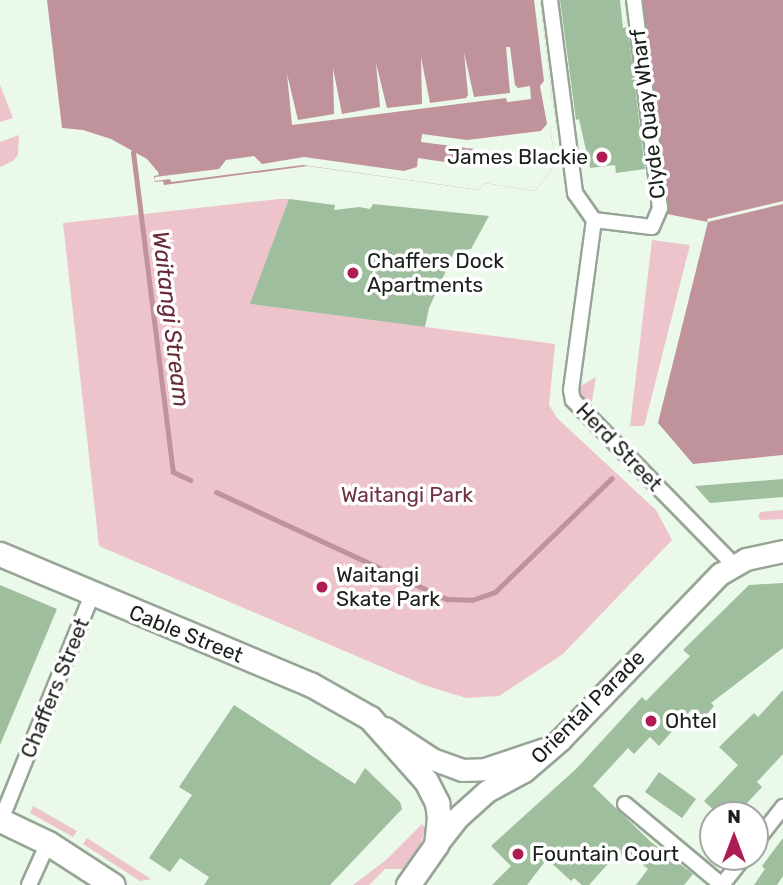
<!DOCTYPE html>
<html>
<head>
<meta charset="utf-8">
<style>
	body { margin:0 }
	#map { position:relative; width:783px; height:885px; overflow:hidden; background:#eaf9ea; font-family:Rubik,sans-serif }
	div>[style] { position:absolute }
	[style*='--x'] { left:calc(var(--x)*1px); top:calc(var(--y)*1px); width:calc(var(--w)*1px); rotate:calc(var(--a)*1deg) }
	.green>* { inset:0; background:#eec4cc }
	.water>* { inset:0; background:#c0929b }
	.pier>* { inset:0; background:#eaf9ea }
	.stream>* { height:5px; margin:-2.5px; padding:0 2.5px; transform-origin:2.5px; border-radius:2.5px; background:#c0929b }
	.building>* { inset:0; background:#9ebe9d }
	.roads { filter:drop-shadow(2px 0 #97a597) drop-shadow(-2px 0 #97a597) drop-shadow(0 2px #97a597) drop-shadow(0 -2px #97a597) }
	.minor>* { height:14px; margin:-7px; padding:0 7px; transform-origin:7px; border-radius:7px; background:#fff }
	.secondary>* { height:21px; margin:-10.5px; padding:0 10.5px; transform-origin:10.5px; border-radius:10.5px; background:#fff }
	.primary>* { height:23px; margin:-11.5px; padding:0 11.5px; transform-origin:11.5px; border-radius:11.5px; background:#fff }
	.dots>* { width:19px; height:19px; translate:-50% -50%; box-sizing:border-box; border:4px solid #fff; border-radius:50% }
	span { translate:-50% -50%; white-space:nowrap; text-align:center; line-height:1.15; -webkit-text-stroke:7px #fff; paint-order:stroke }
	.street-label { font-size:21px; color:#1a201a }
	.poi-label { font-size:21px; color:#1a201a }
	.right { translate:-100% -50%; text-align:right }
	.left { translate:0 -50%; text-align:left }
	.park-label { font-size:21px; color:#6e3141 }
	.water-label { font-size:23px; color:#662a3a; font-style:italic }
	.north { position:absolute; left:699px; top:801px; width:70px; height:70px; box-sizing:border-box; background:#fff; border:2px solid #a3a6a3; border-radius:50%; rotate:0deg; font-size:19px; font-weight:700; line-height:28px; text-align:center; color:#1a201a }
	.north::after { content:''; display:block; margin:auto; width:24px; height:32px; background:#ad1c52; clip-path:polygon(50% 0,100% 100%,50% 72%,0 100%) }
</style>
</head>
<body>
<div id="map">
	<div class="green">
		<i style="clip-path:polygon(0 85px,13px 118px,0 122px)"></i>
		<i style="clip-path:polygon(19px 135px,18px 155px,13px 161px,0 167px,0 142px)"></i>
		<i style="clip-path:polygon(279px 199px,289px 199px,251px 304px,555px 344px,549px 405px,557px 418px,656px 510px,672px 540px,563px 654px,499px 696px,466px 698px,424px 685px,99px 546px,63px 223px)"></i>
		<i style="clip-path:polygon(652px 240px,690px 245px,645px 423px,643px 426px,630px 426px)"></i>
		<i style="clip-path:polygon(596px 377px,591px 407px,582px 397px,579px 387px)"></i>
		<i style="clip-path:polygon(783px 510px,783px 519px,761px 520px,758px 517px,760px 512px)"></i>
		<i style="clip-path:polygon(33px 806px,77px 831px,73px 837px,30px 813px)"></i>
		<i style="clip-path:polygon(422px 824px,426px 829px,418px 850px,404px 869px,385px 869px,369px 885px,353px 885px,386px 860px)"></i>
		<i style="clip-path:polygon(87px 838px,151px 879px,140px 881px,83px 844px)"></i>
	</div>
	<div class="water">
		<i style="clip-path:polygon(47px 0,540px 0,552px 97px,549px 98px,553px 101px,556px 126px,550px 128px,556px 164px,535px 191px,485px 183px,479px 190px,308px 166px,164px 185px,163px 181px,155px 182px,154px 176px,159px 175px,158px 172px,147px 159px,111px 139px,83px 130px,62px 128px)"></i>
		<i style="clip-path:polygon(639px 0,783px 0,783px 455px,693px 464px,658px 423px,708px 222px,667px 214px)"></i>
	</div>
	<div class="pier">
		<i style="clip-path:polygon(534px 0,540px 0,552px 97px,549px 98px,553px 101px,556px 126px,550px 128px,556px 164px,535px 191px,485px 183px,479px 190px,303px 165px,171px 182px,170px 179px,155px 181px,155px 177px,219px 169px,226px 160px,254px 156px,262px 164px,304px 157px,404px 171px,417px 167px,418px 158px,472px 166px,474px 149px,421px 142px,422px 134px,467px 140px,541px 131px,547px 124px,540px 86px,544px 81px)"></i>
		<i style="clip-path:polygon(506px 47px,510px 47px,515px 85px,518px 88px,530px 86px,531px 99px,507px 102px,506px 98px,292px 125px,287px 74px,298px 120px,334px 114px,333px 68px,342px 114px,380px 107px,376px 63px,387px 108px,422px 104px,421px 57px,430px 103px,466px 98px,468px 95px,464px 52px,474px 97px,510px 93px)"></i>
		<i style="clip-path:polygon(783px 201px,783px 204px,708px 222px,707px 219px)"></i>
	</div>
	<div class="stream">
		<i style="--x:133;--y:152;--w:322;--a:82.9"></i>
		<i style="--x:173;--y:472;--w:19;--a:25"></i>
		<i style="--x:216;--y:492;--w:255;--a:24.9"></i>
		<i style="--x:447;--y:599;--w:25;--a:2"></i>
		<i style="--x:472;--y:600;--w:24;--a:-19"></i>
		<i style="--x:495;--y:592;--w:163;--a:-44.3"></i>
	</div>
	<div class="building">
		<i style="clip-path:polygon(560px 0,620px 0,623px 28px,628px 27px,645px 169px,616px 173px,615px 165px,590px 168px,579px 119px,576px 120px)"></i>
		<i style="clip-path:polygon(289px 199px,335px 205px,334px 210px,359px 207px,370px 209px,373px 204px,489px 216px,471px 249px,455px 251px,429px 308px,425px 327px,250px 304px)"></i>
		<i style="clip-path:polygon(783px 479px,783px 497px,710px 503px,695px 486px)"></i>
		<i style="clip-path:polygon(783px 583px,783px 648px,711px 703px,714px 706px,703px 719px,692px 709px,659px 746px,650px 737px,634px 754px,628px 748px,593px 786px,651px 842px,693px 874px,684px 885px,636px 885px,648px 869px,626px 851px,619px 858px,616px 855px,589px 885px,582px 885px,574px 878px,571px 881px,547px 859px,527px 885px,492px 885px,511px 866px,491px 846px,576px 769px,642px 697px,646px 701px,690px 656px,683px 650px,749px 585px)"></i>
		<i style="clip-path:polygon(0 585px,57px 609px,0 745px)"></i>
		<i style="clip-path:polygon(783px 690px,783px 754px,757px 782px,762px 787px,736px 815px,719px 815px,704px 801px,738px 765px,719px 747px,754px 713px,758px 717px)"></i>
		<i style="clip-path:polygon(234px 705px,355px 784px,365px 768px,400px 802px,402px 809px,330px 885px,204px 885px,209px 877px,180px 858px,170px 872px,149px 858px,192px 795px,179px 787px)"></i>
		<i style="clip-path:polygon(659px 772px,696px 799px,682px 818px,645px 792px)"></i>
		<i style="clip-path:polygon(783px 838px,783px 876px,777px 885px,754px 885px,765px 869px,762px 866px)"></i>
	</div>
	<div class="roads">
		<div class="minor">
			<i style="--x:550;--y:0;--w:195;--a:82.6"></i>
			<i style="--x:575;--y:193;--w:33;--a:55"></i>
			<i style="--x:594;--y:220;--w:172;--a:97.7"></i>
			<i style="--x:571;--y:390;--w:10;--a:79"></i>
			<i style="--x:573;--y:400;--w:229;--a:45.7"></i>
			<i style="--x:594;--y:220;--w:58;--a:6.9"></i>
			<i style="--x:652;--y:227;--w:21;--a:-67"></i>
			<i style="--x:660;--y:208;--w:210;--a:-97.1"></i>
			<i style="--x:625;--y:804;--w:126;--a:39.9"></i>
			<i style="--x:1;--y:820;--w:243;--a:-68"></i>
			<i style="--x:755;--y:843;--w:46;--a:-52.1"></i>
			<i style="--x:29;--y:885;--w:46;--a:-65.7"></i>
			<i style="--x:722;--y:885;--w:36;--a:-52"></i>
		</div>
		<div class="secondary">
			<i style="--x:385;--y:728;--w:56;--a:33.4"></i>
			<i style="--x:432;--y:759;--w:32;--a:20"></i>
			<i style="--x:462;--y:770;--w:23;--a:-2"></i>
			<i style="--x:485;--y:769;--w:62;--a:-18.7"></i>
			<i style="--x:436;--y:845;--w:34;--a:-52"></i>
			<i style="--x:457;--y:818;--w:40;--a:-42"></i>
			<i style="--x:487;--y:791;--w:42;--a:-28.4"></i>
			<i style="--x:524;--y:771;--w:48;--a:-40.7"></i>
			<i style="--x:560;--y:740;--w:231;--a:-46.1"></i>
			<i style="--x:720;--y:574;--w:30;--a:-30"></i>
			<i style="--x:746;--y:559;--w:38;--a:-12"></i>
		</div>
		<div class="primary">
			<i style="--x:0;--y:554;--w:336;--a:22.8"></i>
			<i style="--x:310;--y:684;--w:69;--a:29.5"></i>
			<i style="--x:370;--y:718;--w:84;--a:48.4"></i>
			<i style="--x:426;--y:781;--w:25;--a:63"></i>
			<i style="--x:437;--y:803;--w:14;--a:82"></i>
			<i style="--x:439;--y:817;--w:28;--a:96"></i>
			<i style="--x:436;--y:845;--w:49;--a:125"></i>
			<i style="--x:0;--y:820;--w:53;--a:25.6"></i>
			<i style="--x:48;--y:843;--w:77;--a:32.9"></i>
		</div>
	</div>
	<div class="dots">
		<i style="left:602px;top:157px;background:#ad1c52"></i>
		<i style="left:353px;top:273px;background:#ad1c52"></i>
		<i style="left:322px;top:587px;background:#ad1c52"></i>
		<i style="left:651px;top:721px;background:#ad1c52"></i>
		<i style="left:518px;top:854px;background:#ad1c52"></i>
	</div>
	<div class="street-label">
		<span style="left:648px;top:114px;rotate:-97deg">Clyde Quay Wharf</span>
		<span style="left:619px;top:447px;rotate:46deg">Herd Street</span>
		<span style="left:186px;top:634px;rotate:22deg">Cable Street</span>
		<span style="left:55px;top:688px;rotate:-68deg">Chaffers Street</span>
		<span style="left:588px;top:707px;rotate:-45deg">Oriental Parade</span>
	</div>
	<div class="poi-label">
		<span class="right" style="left:588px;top:157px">James Blackie</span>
		<span class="left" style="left:367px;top:273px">Chaffers Dock<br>Apartments</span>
		<span class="left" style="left:336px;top:587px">Waitangi<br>Skate Park</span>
		<span class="left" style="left:665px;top:721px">Ohtel</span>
		<span class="left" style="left:532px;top:854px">Fountain Court</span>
	</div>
	<div class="park-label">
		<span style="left:407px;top:495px">Waitangi Park</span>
	</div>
	<div class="water-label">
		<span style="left:171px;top:319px;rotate:83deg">Waitangi Stream</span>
	</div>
	<div class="north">N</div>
</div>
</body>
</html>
